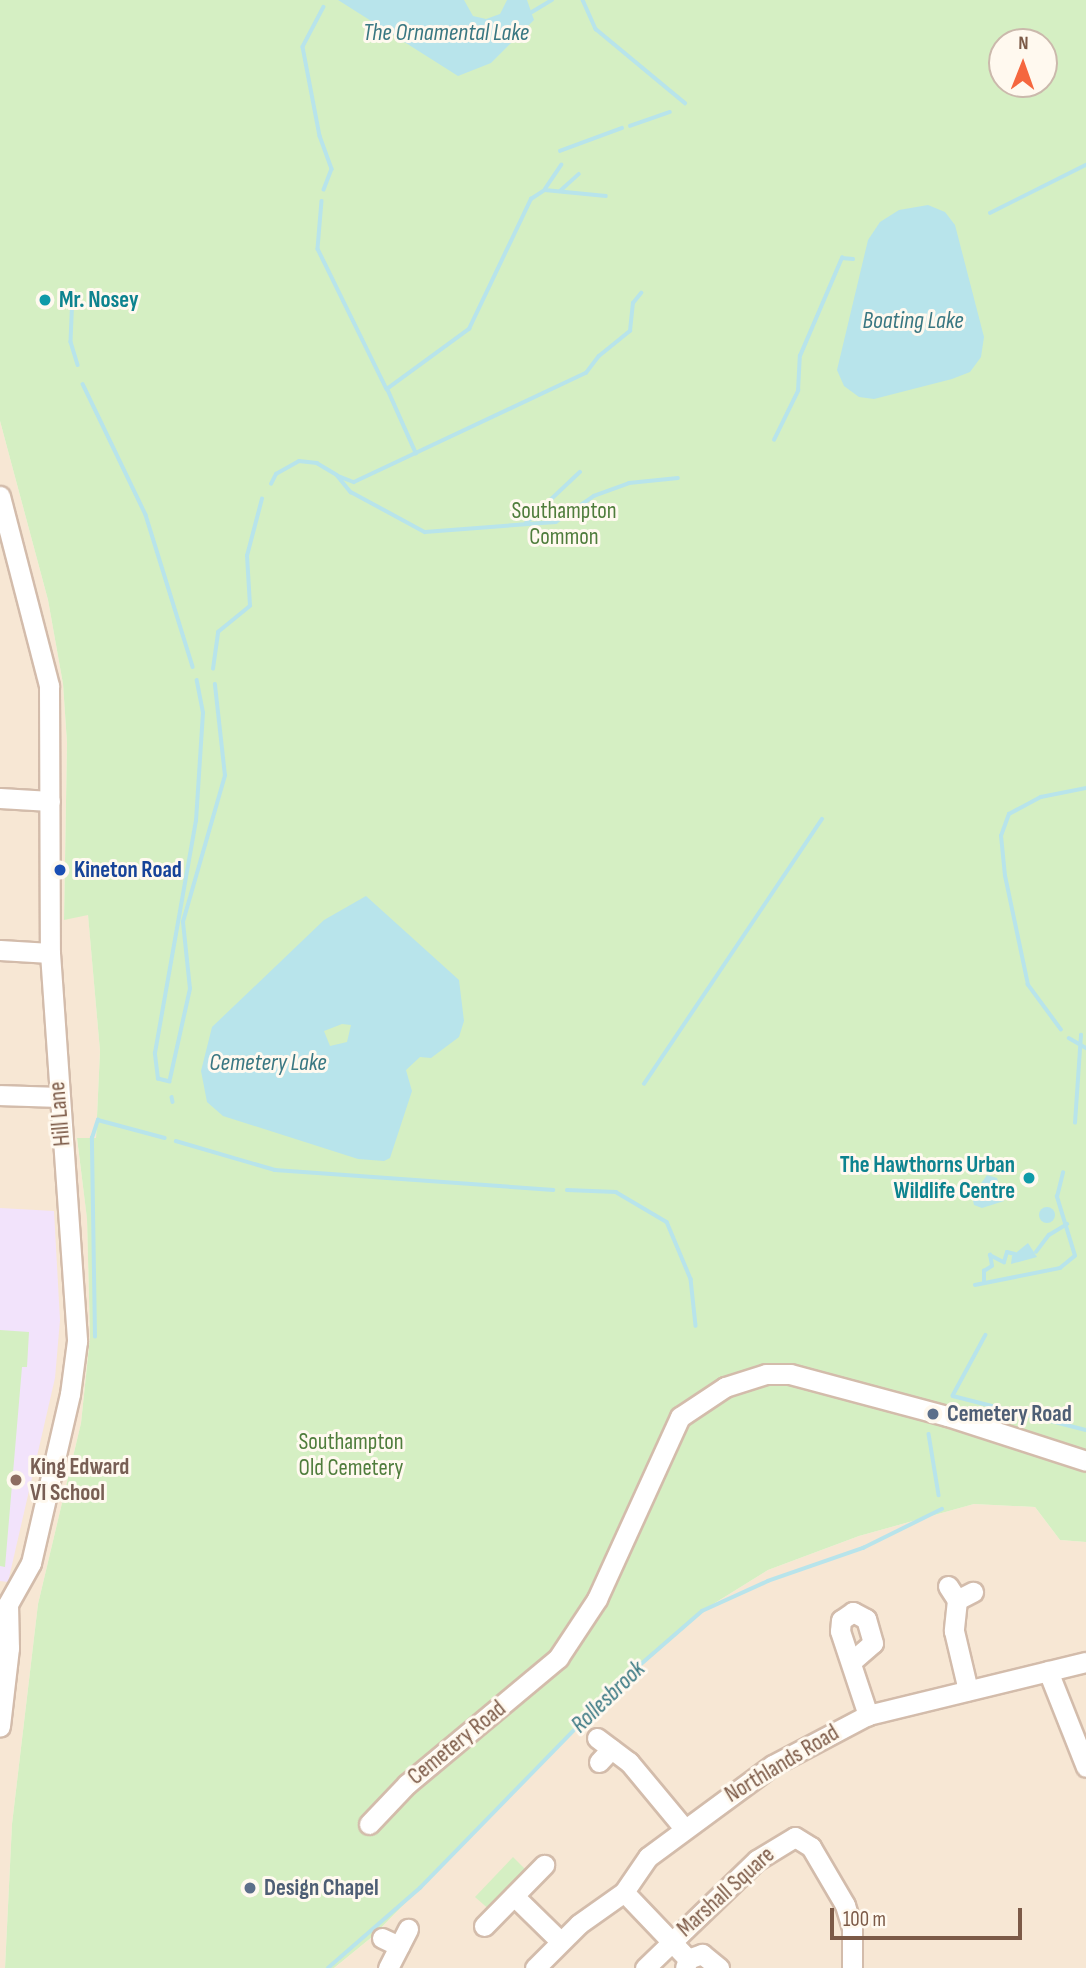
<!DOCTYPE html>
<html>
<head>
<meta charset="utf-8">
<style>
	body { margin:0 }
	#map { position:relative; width:1086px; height:1968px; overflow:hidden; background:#fff5e7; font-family:"Sofia Sans Condensed",sans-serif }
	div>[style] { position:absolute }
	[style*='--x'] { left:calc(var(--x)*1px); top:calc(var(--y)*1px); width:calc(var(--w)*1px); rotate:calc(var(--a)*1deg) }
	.residential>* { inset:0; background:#f7e7d4 }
	.education>* { inset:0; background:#f2e3fb }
	.green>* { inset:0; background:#d5efc3 }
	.water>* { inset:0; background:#b8e4eb }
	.round { border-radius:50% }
	.stream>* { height:3.5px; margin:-1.75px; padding:0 1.75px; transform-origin:1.75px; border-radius:1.75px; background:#b8e4eb }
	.roads { filter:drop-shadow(2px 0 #d3bcab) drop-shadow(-2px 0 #d3bcab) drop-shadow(0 2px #d3bcab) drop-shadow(0 -2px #d3bcab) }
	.minor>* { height:19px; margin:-9.5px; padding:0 9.5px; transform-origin:9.5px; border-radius:9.5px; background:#fff }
	.dots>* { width:19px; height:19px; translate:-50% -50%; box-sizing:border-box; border:4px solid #fff9ef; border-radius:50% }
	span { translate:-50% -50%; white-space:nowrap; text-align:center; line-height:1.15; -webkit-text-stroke:6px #fff9ef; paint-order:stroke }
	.culture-label { font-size:23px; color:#0d838f; font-weight:700 }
	.left { translate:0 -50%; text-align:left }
	.right { translate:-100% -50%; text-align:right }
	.park-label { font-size:23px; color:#4f7d3c }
	.transit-label { font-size:23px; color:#164399; font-weight:700 }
	.street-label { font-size:23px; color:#7c5a47 }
	.service-label { font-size:23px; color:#4e5e75; font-weight:700 }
	.education-label { font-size:23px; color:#785e54; font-weight:700 }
	.water-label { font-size:24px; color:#397782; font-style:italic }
	.north { position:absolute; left:988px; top:28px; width:70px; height:70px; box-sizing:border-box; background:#fff9ef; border:2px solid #cbb9ac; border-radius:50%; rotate:1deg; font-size:19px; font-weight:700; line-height:28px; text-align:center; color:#7c5a47 }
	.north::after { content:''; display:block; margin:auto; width:24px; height:32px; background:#f5673f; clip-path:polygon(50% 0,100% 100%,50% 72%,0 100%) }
	.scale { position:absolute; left:830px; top:1908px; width:192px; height:32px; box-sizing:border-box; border:4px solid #7c5a47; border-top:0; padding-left:9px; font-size:21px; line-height:24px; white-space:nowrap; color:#7c5a47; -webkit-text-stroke:5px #fff9ef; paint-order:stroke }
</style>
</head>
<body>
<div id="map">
	<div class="residential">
		<i style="clip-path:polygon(0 421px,48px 600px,63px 684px,67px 743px,64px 919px,88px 914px,100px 1051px,96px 1138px,77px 1139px,87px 1218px,90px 1337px,81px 1423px,38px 1604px,12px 1824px,5px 1968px,0 1968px)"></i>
		<i style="clip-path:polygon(974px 1504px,1035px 1507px,1060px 1540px,1086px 1542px,1086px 1968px,334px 1968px,372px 1937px,625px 1678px,702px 1611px,768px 1570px,859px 1536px)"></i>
	</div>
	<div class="education">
		<i style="clip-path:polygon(0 1208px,54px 1211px,60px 1320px,55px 1378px,8px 1582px,0 1581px)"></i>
	</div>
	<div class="green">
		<i style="clip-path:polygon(evenodd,0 0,1086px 0,1086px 1542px,1060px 1540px,1035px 1507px,974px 1504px,859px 1536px,768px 1570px,702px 1611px,625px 1678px,372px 1937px,334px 1968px,5px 1968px,12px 1824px,38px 1604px,81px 1423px,90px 1337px,87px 1219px,77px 1138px,96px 1138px,100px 1051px,88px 915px,64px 920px,67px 743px,63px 684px,48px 600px,0 421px,0 0,1002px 42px,1044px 42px,1044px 84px,1002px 84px,1002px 42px)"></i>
		<i style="clip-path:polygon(0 1330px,29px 1332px,27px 1367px,22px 1367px,5px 1567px,0 1566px)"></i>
		<i style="clip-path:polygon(513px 1857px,530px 1874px,492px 1912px,475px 1897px)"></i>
	</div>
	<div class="water">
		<i style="clip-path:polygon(338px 0,464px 0,473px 16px,486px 19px,500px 14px,507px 0,527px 0,534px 20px,491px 63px,458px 76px)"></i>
		<i style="clip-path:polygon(928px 205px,945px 212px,955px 225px,984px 337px,981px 357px,970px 372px,952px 379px,874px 399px,859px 397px,844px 386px,837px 370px,868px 240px,880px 222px,899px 210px)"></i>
		<i style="clip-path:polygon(evenodd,366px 896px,459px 980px,464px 1021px,459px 1037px,431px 1058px,420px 1057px,406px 1070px,412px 1091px,390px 1158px,384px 1161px,358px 1159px,223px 1116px,207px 1102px,201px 1071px,212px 1027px,324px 920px,366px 896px,342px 1024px,351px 1025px,347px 1042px,330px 1046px,324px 1031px,342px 1024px)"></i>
		<i style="clip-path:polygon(987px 1175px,997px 1178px,1004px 1201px,982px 1208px,974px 1205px,972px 1196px)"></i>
		<i class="round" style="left:1039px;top:1207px;width:16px;height:16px"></i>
		<i style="clip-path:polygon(1028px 1243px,1037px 1257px,1011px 1264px,1012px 1256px)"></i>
	</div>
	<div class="stream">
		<i style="--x:583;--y:0;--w:32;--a:66"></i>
		<i style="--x:596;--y:29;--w:116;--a:39.7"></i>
		<i style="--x:324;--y:7;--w:45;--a:117.7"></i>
		<i style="--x:303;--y:47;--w:91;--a:79.2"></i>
		<i style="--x:320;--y:136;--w:35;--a:70"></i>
		<i style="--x:332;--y:169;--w:22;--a:111"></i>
		<i style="--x:532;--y:12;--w:23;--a:-31"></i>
		<i style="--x:630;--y:126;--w:42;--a:-19.3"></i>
		<i style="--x:560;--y:151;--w:66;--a:-20.4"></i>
		<i style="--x:545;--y:189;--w:29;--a:-56"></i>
		<i style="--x:560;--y:191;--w:25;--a:-42"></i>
		<i style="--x:322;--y:201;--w:48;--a:94.8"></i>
		<i style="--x:318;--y:249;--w:156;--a:63.8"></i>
		<i style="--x:990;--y:213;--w:107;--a:-26.6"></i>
		<i style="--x:73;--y:294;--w:48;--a:92.4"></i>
		<i style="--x:71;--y:342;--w:24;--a:73"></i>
		<i style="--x:83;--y:384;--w:145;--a:64.3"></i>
		<i style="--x:146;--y:515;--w:159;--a:72.8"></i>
		<i style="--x:774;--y:440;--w:55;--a:-63.9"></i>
		<i style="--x:798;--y:391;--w:35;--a:-87"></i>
		<i style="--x:800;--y:356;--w:107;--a:-66.8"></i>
		<i style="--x:842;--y:258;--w:11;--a:5"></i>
		<i style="--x:416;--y:454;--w:71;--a:-114"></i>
		<i style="--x:387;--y:389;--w:102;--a:-36.2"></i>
		<i style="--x:469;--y:329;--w:144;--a:-64.5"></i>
		<i style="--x:531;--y:199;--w:17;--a:-33"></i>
		<i style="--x:545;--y:190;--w:61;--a:5.6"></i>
		<i style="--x:338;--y:476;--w:17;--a:21"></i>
		<i style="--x:354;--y:482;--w:256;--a:-25.2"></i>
		<i style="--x:586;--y:373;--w:21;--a:-53"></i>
		<i style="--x:599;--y:356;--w:40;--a:-39"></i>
		<i style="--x:630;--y:331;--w:28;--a:-84"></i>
		<i style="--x:633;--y:303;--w:13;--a:-51"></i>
		<i style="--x:271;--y:484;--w:11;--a:-63"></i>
		<i style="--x:276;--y:474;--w:26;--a:-29"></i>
		<i style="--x:299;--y:461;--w:18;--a:6"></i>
		<i style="--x:317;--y:463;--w:23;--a:31"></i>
		<i style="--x:337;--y:475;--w:22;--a:51"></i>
		<i style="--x:351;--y:492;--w:84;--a:28.4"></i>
		<i style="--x:425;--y:532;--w:131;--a:-4.4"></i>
		<i style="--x:556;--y:522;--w:46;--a:-34.4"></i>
		<i style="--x:594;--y:496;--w:37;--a:-20"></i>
		<i style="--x:629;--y:483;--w:49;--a:-5.8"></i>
		<i style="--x:526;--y:523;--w:74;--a:-43.4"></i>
		<i style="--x:213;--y:669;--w:37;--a:-82"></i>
		<i style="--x:218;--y:632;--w:41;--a:-39.1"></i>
		<i style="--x:250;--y:606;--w:50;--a:-93.4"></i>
		<i style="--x:247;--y:556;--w:59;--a:-75.3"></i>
		<i style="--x:1061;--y:1030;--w:56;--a:-126.3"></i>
		<i style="--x:1028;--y:985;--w:111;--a:-101.9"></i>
		<i style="--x:1005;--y:876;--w:40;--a:-95.7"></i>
		<i style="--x:1001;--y:836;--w:23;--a:-70"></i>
		<i style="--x:1009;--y:814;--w:36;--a:-28"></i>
		<i style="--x:1041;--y:797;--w:46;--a:-11.3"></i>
		<i style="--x:1069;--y:1038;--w:20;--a:30"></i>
		<i style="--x:170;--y:1079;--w:92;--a:-77.5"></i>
		<i style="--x:190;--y:989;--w:67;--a:-96"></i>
		<i style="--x:183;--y:922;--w:152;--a:-74"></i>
		<i style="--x:225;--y:776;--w:92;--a:-96.3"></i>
		<i style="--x:170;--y:1082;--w:12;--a:-166"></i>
		<i style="--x:158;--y:1079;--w:26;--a:-97"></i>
		<i style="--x:155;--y:1053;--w:236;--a:-80"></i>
		<i style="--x:196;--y:821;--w:108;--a:-86.3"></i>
		<i style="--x:203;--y:713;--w:33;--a:-101"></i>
		<i style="--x:644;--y:1084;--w:319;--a:-56.1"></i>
		<i style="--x:172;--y:1097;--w:5;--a:79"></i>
		<i style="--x:1075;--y:1123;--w:88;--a:-86.1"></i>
		<i style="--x:176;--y:1141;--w:103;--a:16.3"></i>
		<i style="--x:275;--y:1170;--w:279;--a:4.1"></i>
		<i style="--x:567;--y:1190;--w:49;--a:2.3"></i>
		<i style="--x:616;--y:1192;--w:59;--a:30.5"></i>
		<i style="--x:667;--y:1222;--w:62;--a:67.2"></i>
		<i style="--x:691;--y:1279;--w:47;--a:83.9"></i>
		<i style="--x:1036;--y:1252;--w:21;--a:-53"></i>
		<i style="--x:1049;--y:1235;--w:21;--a:-31"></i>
		<i style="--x:984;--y:1283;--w:12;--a:-90"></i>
		<i style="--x:984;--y:1271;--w:9;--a:-32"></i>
		<i style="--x:992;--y:1266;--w:11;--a:-100"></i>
		<i style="--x:990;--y:1255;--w:16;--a:27"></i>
		<i style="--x:1004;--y:1262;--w:10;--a:-73"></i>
		<i style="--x:1007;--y:1252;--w:8;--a:14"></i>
		<i style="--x:975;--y:1285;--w:87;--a:-11.3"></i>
		<i style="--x:1060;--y:1268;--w:19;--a:-39"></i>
		<i style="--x:1075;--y:1256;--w:62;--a:-107"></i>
		<i style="--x:1057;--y:1197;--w:25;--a:-76"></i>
		<i style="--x:986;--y:1335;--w:69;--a:118.4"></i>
		<i style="--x:953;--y:1396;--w:137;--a:14.3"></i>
		<i style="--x:95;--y:1337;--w:199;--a:-90.9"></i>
		<i style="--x:92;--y:1138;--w:19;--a:-72"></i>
		<i style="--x:98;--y:1120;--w:69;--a:15"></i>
		<i style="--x:929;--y:1434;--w:62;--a:80.7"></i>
		<i style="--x:328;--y:1968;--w:122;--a:-41"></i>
		<i style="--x:420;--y:1888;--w:293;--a:-45.7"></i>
		<i style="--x:625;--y:1678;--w:102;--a:-41"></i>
		<i style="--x:702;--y:1611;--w:72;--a:-24.4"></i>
		<i style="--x:768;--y:1581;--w:101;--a:-19.2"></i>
		<i style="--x:863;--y:1548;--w:88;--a:-26.3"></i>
	</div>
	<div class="roads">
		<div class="minor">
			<i style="--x:0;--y:496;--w:196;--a:75.5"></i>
			<i style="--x:49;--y:686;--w:267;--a:89.8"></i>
			<i style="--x:50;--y:953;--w:389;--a:86"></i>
			<i style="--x:77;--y:1341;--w:53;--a:97.5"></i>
			<i style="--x:70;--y:1394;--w:173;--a:103"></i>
			<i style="--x:31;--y:1563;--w:47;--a:119.3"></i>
			<i style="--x:8;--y:1604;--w:44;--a:88.7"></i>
			<i style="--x:9;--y:1648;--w:79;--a:96.6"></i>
			<i style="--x:0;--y:798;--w:50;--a:3.4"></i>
			<i style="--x:0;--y:950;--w:50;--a:3.4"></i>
			<i style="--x:0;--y:1095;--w:58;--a:2"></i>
			<i style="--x:948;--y:1586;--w:17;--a:57"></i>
			<i style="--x:957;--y:1600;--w:31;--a:96"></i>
			<i style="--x:954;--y:1631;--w:61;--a:76.7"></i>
			<i style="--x:957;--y:1600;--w:18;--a:-27"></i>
			<i style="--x:851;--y:1662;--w:29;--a:-41"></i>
			<i style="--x:873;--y:1643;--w:25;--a:-106"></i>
			<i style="--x:866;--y:1619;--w:15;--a:-152"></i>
			<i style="--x:853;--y:1612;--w:14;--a:146"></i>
			<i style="--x:841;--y:1620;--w:11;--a:95"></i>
			<i style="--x:840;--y:1631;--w:89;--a:71.6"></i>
			<i style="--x:1048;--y:1671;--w:103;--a:68.4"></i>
			<i style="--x:597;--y:1738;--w:40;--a:37"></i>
			<i style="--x:629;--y:1762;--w:85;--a:50.3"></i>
			<i style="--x:599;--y:1762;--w:18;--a:-47"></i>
			<i style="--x:369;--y:1824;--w:55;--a:-46.5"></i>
			<i style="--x:407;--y:1784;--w:197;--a:-39.8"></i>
			<i style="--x:558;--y:1658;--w:71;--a:-56.5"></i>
			<i style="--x:597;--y:1599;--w:200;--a:-65.5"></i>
			<i style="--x:680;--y:1417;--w:54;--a:-33.7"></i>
			<i style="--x:725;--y:1387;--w:43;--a:-17.6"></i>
			<i style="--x:766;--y:1374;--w:24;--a:0"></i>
			<i style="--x:790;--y:1374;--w:163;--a:15"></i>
			<i style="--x:947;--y:1416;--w:146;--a:17.9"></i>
			<i style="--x:624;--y:1892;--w:93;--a:46.3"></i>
			<i style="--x:514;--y:1896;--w:64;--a:44.4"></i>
			<i style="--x:484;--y:1926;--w:86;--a:-45.5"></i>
			<i style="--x:382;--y:1938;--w:19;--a:25"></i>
			<i style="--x:388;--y:1968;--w:44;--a:-62.9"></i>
			<i style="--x:535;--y:1968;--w:62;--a:-45"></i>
			<i style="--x:579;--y:1924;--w:55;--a:-35.4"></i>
			<i style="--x:624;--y:1892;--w:42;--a:-55.6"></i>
			<i style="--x:648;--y:1857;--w:155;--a:-36.4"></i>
			<i style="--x:773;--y:1765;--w:107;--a:-27.8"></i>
			<i style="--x:868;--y:1715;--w:224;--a:-13.7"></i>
			<i style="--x:645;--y:1968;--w:156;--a:-44"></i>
			<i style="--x:757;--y:1860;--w:44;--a:-31.2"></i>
			<i style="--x:795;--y:1837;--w:19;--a:32"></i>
			<i style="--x:811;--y:1847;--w:67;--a:59.6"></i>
			<i style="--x:845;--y:1905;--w:24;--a:73"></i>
			<i style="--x:852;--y:1928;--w:40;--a:90"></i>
			<i style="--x:685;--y:1968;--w:9;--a:-72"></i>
			<i style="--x:688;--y:1959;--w:15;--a:-20"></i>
			<i style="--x:702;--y:1954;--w:22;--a:39"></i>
		</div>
	</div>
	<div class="dots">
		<i style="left:45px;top:300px;background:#0f9aa8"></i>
		<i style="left:60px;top:870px;background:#1a4fb4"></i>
		<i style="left:1029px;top:1178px;background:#0f9aa8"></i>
		<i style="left:933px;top:1414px;background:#5c6f8a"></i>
		<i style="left:16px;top:1480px;background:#8d6e63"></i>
		<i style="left:250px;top:1888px;background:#5c6f8a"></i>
	</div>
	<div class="culture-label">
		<span class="left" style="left:59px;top:300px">Mr. Nosey</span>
		<span class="right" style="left:1015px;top:1178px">The Hawthorns Urban<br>Wildlife Centre</span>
	</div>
	<div class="park-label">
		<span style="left:564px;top:524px">Southampton<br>Common</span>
		<span style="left:351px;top:1455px">Southampton<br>Old Cemetery</span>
	</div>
	<div class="transit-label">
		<span class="left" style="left:74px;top:870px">Kineton Road</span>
	</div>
	<div class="street-label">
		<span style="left:60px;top:1114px;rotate:-95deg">Hill Lane</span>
		<span style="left:457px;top:1743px;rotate:-39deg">Cemetery Road</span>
		<span style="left:782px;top:1764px;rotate:-31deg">Northlands Road</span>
		<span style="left:726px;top:1892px;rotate:-42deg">Marshall Square</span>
	</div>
	<div class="service-label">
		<span class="left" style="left:947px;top:1414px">Cemetery Road</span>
		<span class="left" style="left:264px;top:1888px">Design Chapel</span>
	</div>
	<div class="education-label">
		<span class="left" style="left:30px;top:1480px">King Edward<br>VI School</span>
	</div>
	<div class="water-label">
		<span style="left:446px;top:33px">The Ornamental Lake</span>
		<span style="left:913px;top:321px">Boating Lake</span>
		<span style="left:268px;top:1063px">Cemetery Lake</span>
		<span style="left:608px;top:1697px;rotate:-44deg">Rollesbrook</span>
	</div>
	<div class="north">N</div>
	<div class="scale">100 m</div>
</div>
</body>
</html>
